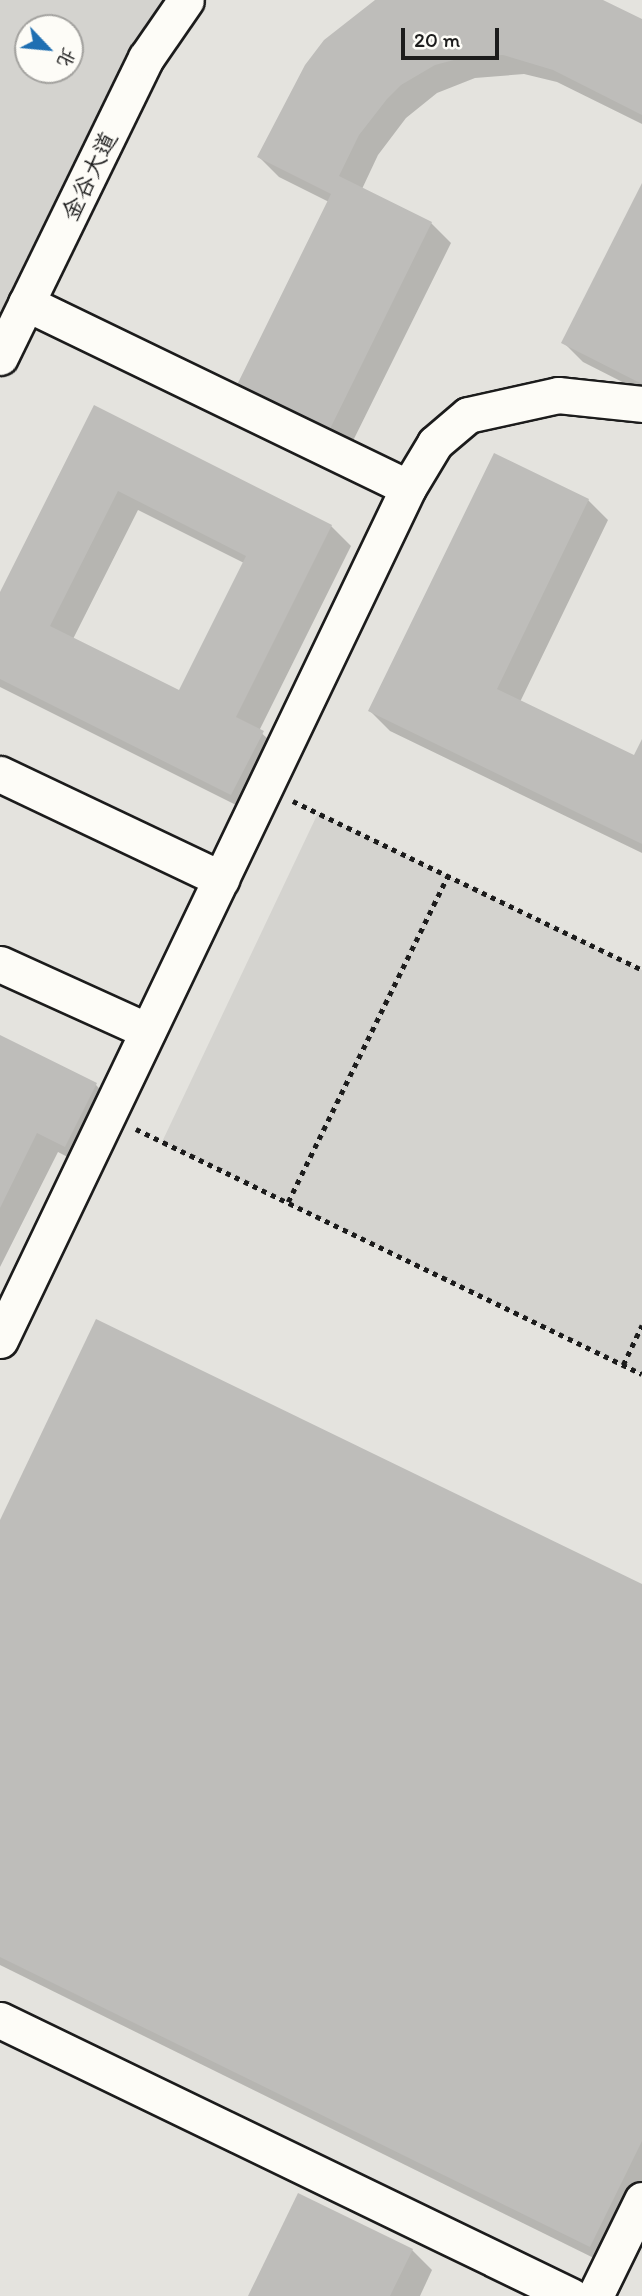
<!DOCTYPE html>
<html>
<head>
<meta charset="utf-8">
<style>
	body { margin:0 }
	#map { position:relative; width:642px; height:2296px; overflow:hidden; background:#f4f3ee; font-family:Itim,"LXGW WenKai TC",sans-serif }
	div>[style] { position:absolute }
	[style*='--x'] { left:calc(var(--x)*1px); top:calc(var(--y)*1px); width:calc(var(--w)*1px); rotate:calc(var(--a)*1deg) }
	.built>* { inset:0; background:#e4e3de }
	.green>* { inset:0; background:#d4d3cf }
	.shadow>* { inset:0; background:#0003 }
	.building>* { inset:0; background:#bebdba }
	.path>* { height:4.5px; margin-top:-2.25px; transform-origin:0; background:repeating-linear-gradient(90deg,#1c1c1c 0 5px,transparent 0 10px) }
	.roads { filter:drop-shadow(2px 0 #1c1c1c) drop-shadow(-2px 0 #1c1c1c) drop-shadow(0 2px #1c1c1c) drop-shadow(0 -2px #1c1c1c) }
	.minor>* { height:35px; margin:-17.5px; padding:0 17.5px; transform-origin:17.5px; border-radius:17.5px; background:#fdfcf7 }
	span { translate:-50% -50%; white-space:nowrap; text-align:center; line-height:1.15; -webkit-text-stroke:6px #fdfcf7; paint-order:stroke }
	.street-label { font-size:24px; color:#1c1c1c }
	.north { position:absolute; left:14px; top:14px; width:70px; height:70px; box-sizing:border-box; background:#fdfcf7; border:2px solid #a3a29f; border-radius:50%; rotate:116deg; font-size:19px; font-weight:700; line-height:28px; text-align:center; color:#1c1c1c }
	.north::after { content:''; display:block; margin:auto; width:24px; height:32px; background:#1f6fb2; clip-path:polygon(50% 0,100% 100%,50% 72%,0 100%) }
	.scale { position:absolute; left:401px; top:28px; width:98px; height:32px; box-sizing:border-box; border:4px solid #1c1c1c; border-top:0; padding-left:9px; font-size:21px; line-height:24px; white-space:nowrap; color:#1c1c1c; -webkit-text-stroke:5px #fdfcf7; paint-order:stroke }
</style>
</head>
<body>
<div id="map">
	<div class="built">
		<i style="clip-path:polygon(evenodd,0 0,642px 0,642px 2296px,0 2296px,0 0,28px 28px,70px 28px,70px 70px,28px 70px,28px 28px)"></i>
	</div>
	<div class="green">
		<i style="clip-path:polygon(evenodd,0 0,186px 0,0 356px,0 0,28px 28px,70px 28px,70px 70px,28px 70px,28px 28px)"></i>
		<i style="clip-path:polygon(318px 813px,642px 970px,642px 1374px,162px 1142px)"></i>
	</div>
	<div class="shadow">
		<i style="clip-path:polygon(379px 0,597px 0,642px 22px,642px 124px,557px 82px,524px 74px,475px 78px,437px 93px,406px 118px,378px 155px,362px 189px,431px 223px,451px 243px,347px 453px,257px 408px,329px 202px,279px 177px,259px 157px)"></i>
		<i style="clip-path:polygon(642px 187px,642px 392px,583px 362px,563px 342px)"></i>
		<i style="clip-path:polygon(evenodd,94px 407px,331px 526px,351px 546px,259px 731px,283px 752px,252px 813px,0 687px,0 596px,94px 407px,138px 510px,244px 563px,180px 692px,73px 639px,138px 510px)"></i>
		<i style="clip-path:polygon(588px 500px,608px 520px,520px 702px,635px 758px,642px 743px,642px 853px,390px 731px,370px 711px)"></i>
		<i style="clip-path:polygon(0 1037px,96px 1085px,115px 1105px,85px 1166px,58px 1152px,0 1267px)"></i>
		<i style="clip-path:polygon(0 1524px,642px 1586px,642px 2201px,610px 2266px,0 1965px)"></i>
		<i style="clip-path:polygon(299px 2195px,412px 2250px,432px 2270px,420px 2296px,250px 2296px)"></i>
	</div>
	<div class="building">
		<i style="clip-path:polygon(375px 0,603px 0,642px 19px,642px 115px,553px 70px,503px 55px,469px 56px,435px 65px,401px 85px,387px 99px,359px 135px,339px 176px,432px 222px,327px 435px,235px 389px,331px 194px,257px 157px,305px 65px,324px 40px)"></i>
		<i style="clip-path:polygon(642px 183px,642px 384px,561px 343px)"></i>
		<i style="clip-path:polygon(evenodd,94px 405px,332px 525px,236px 717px,264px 731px,231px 795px,0 679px,0 592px,94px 405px,118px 491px,246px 556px,179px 690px,50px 626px,118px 491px)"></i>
		<i style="clip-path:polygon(494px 453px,589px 499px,497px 689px,634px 755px,642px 739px,642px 844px,368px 711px)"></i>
		<i style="clip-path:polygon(0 1035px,97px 1083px,65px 1147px,37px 1133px,0 1208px)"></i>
		<i style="clip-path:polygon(96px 1319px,642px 1584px,642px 2141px,590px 2247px,0 1957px,0 1520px)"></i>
		<i style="clip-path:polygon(298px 2193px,413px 2249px,390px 2296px,248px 2296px)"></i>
	</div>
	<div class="path">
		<i style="--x:293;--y:801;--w:388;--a:25.8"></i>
		<i style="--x:136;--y:1129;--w:562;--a:25.84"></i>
		<i style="--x:288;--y:1202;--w:363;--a:-63.9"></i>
		<i style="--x:623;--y:1365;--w:44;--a:-64.6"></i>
	</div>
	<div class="roads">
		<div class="minor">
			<i style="--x:26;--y:303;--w:424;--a:25.8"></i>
			<i style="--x:408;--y:488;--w:52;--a:-59"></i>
			<i style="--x:435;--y:443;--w:43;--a:-40.3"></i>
			<i style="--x:468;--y:415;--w:92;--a:-12.5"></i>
			<i style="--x:558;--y:395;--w:84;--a:6.1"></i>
			<i style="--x:0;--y:357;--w:333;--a:-64"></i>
			<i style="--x:146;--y:58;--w:70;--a:-55.4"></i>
			<i style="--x:0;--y:774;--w:245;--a:25.4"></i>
			<i style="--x:0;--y:964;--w:162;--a:24.4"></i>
			<i style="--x:0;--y:1340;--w:945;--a:-64.41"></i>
			<i style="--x:0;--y:2020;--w:634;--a:25.8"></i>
			<i style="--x:595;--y:2296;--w:107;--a:-63.9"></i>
		</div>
	</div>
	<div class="street-label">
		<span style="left:89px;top:176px;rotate:-64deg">金谷大道</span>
	</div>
	<div class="north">北</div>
	<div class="scale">20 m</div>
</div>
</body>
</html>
